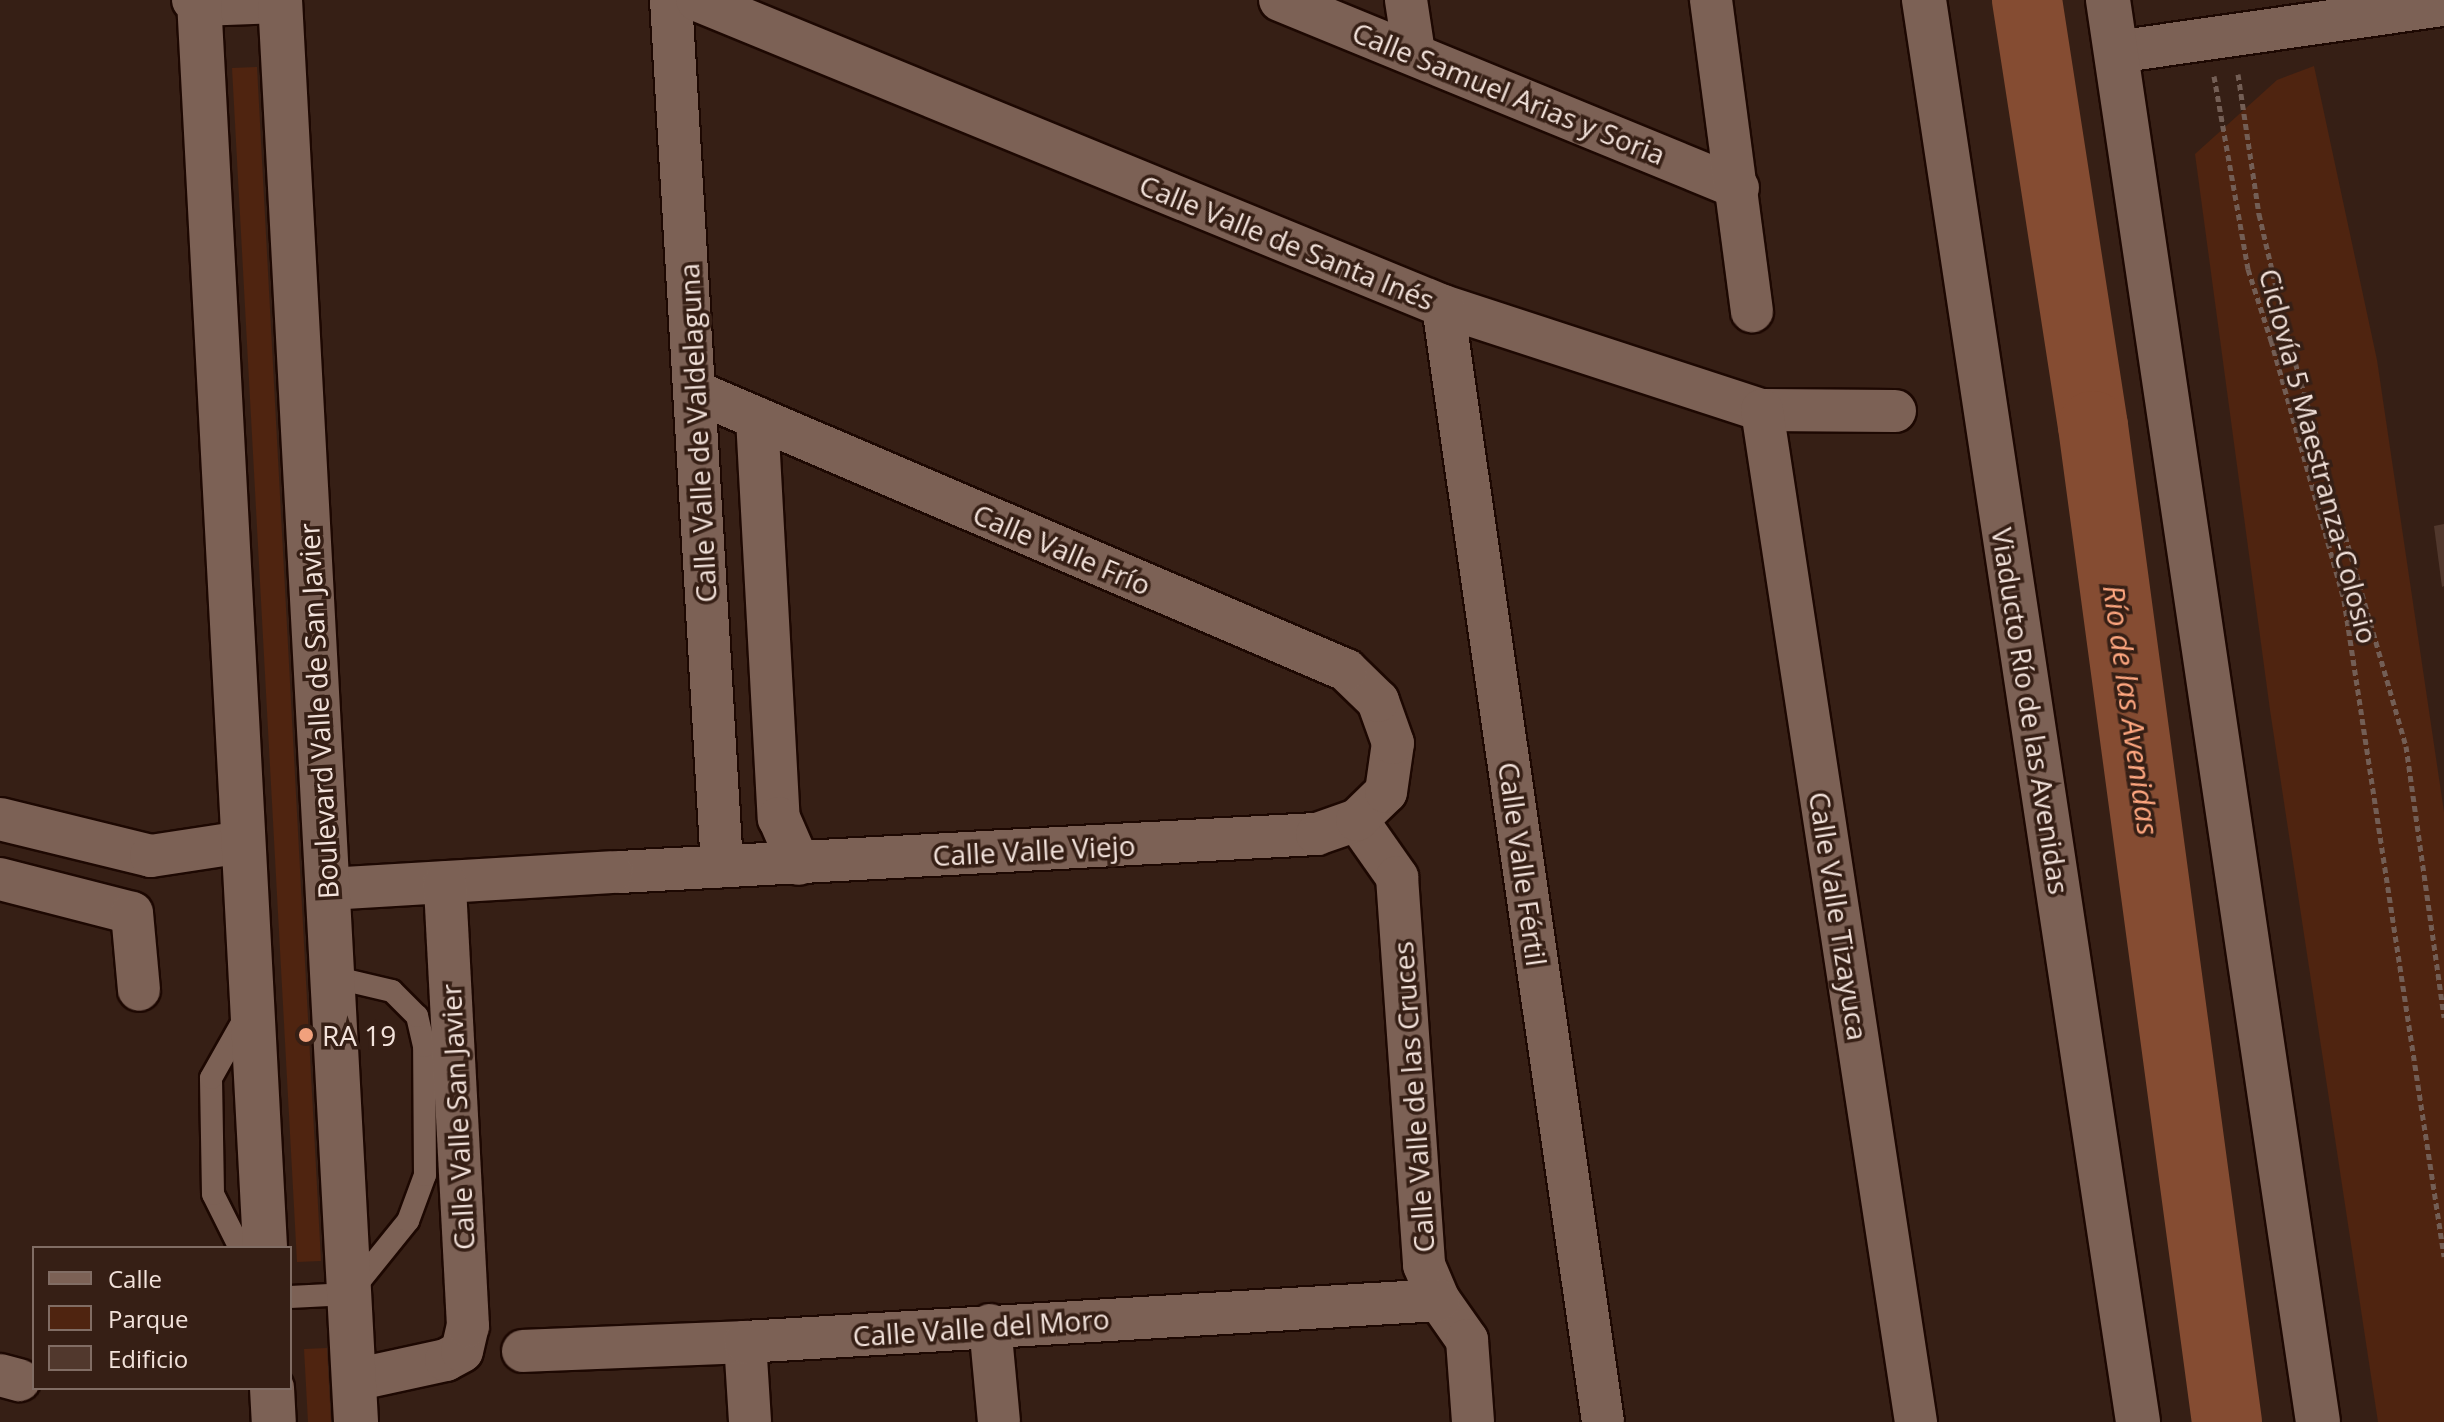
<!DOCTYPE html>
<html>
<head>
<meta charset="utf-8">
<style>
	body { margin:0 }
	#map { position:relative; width:2444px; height:1422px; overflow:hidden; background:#361f15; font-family:"Open Sans",sans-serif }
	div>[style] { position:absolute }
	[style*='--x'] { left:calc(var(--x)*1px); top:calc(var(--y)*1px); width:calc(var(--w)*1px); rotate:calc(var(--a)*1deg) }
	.green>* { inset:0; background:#4f2410 }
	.river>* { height:70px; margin:-35px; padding:0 35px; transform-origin:35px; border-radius:35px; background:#854c32 }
	.building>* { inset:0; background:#51382d }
	.path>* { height:5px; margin-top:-2.5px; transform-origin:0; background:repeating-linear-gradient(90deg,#735e55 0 6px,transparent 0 10px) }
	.roads { filter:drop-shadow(2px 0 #1d0802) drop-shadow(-2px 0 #1d0802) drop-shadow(0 2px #1d0802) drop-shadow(0 -2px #1d0802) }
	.service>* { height:22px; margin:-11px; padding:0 11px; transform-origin:11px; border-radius:11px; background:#7c6155 }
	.minor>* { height:42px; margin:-21px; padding:0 21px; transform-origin:21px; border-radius:21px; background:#7c6155 }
	.secondary>* { height:44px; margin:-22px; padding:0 22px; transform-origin:22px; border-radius:22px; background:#7c6155 }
	.dots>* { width:22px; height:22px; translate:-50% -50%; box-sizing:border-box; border:4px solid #361f15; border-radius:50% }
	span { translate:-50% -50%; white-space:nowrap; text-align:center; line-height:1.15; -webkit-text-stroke:7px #361f15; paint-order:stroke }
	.street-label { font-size:28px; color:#f2e2db }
	.poi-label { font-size:28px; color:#f2e2db }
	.left { translate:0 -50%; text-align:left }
	.water-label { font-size:30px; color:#fea780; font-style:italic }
	.legend { position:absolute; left:32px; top:1246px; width:260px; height:144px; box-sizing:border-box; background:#361f15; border:2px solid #816d64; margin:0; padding:10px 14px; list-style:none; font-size:24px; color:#f2e2db }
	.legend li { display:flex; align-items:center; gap:16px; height:40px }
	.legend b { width:40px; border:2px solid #816d64 }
</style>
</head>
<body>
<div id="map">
	<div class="green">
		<i style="clip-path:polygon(2314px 66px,2377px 360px,2444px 812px,2444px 1422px,2378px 1422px,2270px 710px,2195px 154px,2277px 80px)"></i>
		<i style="clip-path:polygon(257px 67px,321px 1261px,297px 1262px,232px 68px)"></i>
		<i style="clip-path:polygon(327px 1348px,331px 1422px,308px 1422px,304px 1349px)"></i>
	</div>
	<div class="river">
		<i style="--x:2027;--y:0;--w:431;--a:81.2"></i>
		<i style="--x:2093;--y:426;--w:1005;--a:82.34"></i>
	</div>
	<div class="building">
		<i style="clip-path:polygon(2444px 524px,2444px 586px,2442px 587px,2434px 526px)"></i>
	</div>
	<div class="path">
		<i style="--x:2238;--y:74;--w:142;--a:81.5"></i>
		<i style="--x:2259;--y:214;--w:123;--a:76.9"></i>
		<i style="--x:2287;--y:334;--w:429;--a:73.9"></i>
		<i style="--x:2406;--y:746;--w:274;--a:82"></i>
		<i style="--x:2214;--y:76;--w:196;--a:80"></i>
		<i style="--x:2248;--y:269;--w:75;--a:72.1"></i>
		<i style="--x:2271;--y:340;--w:270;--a:74.3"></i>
		<i style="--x:2344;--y:600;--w:664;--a:81.33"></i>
	</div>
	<div class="roads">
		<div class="service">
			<i style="--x:240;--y:1248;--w:60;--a:-116.6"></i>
			<i style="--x:213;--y:1194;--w:116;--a:-91"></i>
			<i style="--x:211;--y:1078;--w:73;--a:-60.6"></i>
			<i style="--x:290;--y:1297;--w:59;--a:-2.9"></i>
			<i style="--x:349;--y:1294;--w:94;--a:-51.1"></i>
			<i style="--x:408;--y:1221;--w:49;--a:-69.7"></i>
			<i style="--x:425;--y:1175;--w:129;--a:-90.4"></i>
			<i style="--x:424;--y:1046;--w:31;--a:-103"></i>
			<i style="--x:417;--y:1016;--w:35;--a:-135"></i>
			<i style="--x:392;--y:991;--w:61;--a:-166.7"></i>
		</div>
		<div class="minor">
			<i style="--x:193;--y:0;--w:8;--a:40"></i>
			<i style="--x:199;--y:5;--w:81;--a:-2.1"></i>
			<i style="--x:671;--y:0;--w:868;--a:86.63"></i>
			<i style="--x:697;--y:0;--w:806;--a:22.3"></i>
			<i style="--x:1443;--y:306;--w:336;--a:18.1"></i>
			<i style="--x:1762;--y:410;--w:133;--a:0.4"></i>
			<i style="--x:1280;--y:0;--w:495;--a:22.3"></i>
			<i style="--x:1406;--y:0;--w:54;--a:81.4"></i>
			<i style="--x:1711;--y:0;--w:314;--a:82.5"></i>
			<i style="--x:2116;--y:52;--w:331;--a:-8.2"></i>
			<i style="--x:1443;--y:306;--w:1127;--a:81.84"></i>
			<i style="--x:1762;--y:410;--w:1024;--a:81.35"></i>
			<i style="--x:757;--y:418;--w:401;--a:86.9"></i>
			<i style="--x:779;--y:818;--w:50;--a:66.5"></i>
			<i style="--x:0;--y:819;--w:155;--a:13.8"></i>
			<i style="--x:151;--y:856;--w:93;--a:-8.7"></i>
			<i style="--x:1357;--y:820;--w:70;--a:54.9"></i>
			<i style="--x:1397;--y:877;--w:389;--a:86"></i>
			<i style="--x:1424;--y:1265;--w:38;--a:67"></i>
			<i style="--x:1439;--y:1300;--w:49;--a:55"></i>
			<i style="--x:1467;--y:1340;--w:82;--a:85.8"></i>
			<i style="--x:619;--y:872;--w:699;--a:-3.12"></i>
			<i style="--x:1317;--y:834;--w:42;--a:-19.3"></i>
			<i style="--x:1357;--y:820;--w:40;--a:-44"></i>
			<i style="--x:1386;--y:792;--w:49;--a:-81.9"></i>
			<i style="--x:1393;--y:743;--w:45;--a:-109.7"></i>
			<i style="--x:1378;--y:701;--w:45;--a:-135.9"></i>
			<i style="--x:1346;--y:670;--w:707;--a:-156.84"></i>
			<i style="--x:0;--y:879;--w:136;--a:14.4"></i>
			<i style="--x:132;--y:913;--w:77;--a:84.8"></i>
			<i style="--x:328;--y:889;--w:284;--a:-3.4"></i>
			<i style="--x:990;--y:1325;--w:97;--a:84.7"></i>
			<i style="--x:745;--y:1342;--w:80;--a:86.4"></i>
			<i style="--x:523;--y:1351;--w:222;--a:-2.3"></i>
			<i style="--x:745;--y:1342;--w:695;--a:-3.46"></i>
			<i style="--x:0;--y:1375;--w:20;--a:15"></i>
			<i style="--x:354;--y:1380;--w:94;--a:-12.3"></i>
			<i style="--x:446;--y:1360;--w:18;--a:-29"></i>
			<i style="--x:462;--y:1351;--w:26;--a:-77"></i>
			<i style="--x:468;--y:1326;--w:444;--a:-93"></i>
		</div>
		<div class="secondary">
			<i style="--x:199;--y:0;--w:1250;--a:86.97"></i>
			<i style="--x:280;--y:0;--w:1424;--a:86.94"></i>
			<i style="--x:1924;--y:0;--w:1438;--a:81.44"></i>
			<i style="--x:2108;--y:0;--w:1437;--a:81.6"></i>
			<i style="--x:272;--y:1388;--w:34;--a:87"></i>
		</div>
	</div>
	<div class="dots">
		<i style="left:306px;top:1035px;background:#f1a17d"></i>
	</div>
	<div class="street-label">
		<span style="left:1509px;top:93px;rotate:22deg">Calle Samuel Arias y Soria</span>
		<span style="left:1287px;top:242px;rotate:22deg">Calle Valle de Santa Inés</span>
		<span style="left:697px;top:433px;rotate:-93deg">Calle Valle de Valdelaguna</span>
		<span style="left:2319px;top:456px;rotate:75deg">Ciclovía 5 Maestranza-Colosio</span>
		<span style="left:1062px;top:549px;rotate:23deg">Calle Valle Frío</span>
		<span style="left:318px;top:711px;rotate:-93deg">Boulevard Valle de San Javier</span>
		<span style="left:2031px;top:711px;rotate:81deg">Viaducto Río de las Avenidas</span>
		<span style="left:1034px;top:850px;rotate:-3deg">Calle Valle Viejo</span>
		<span style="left:1523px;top:864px;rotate:82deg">Calle Valle Fértil</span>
		<span style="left:1839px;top:916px;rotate:81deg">Calle Valle Tizayuca</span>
		<span style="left:1413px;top:1097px;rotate:-94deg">Calle Valle de las Cruces</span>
		<span style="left:457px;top:1117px;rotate:-93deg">Calle Valle San Javier</span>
		<span style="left:981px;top:1327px;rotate:-4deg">Calle Valle del Moro</span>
	</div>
	<div class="poi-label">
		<span class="left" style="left:322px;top:1035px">RA 19</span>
	</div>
	<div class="water-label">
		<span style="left:2131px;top:710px;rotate:82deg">Río de las Avenidas</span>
	</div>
	<ul class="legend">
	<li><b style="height:10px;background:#7c6155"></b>Calle</li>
	<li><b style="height:22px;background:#4f2410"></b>Parque</li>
	<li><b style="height:22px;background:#51382d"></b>Edificio</li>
	</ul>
</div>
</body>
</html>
